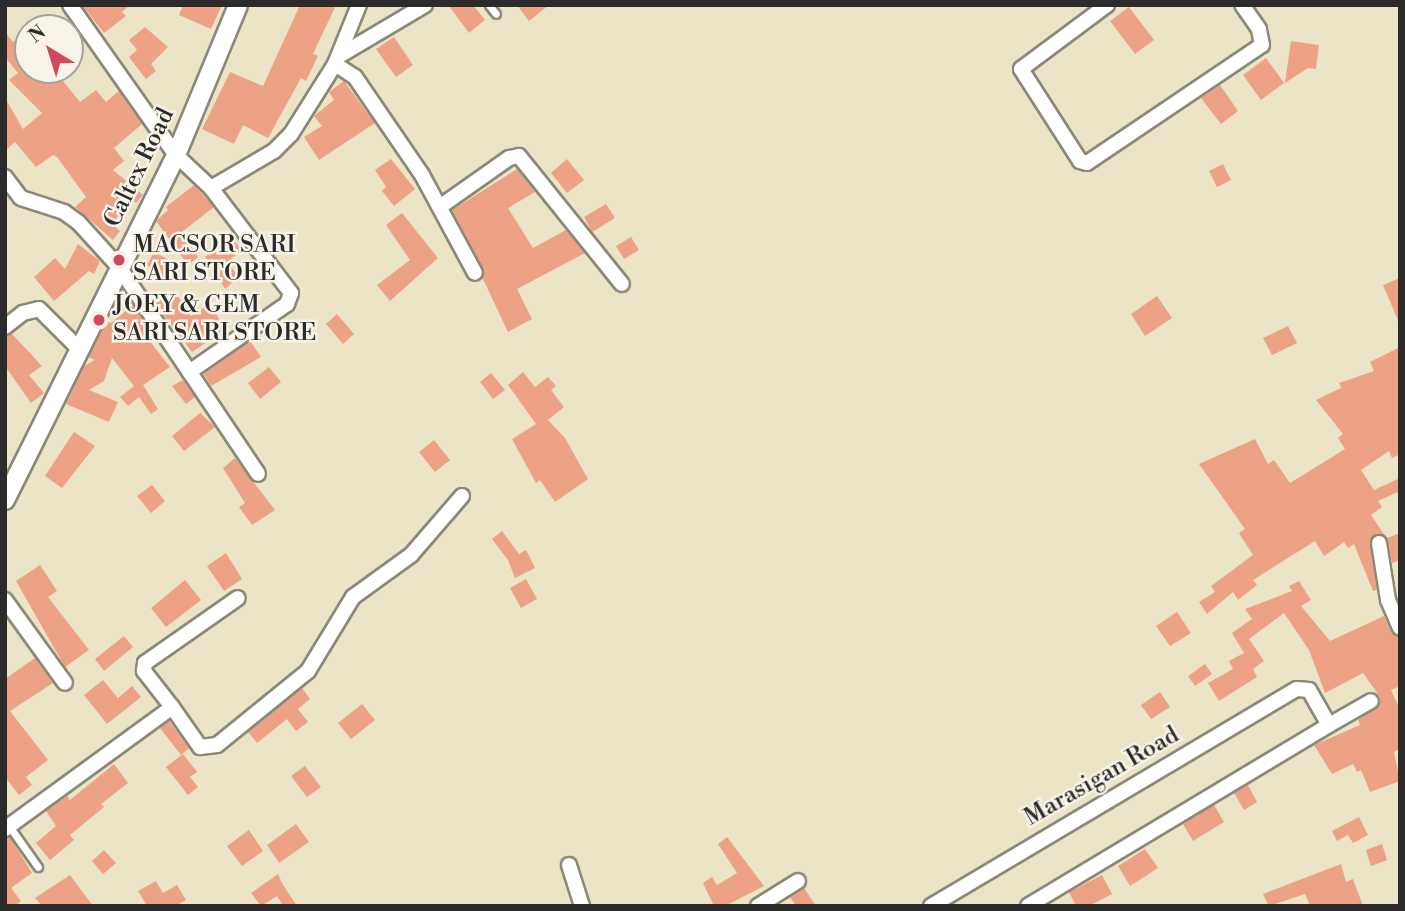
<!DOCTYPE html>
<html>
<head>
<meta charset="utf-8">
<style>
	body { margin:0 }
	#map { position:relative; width:1405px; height:911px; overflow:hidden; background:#ebe4c6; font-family:"Libre Bodoni",serif }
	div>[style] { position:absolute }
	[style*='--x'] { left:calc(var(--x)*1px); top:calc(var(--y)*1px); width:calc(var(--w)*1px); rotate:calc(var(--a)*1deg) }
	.building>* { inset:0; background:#eda286 }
	.roads { filter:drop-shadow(2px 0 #8b8878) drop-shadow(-2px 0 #8b8878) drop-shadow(0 2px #8b8878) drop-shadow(0 -2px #8b8878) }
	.service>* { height:7px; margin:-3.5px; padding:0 3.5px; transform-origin:3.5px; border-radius:3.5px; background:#fff }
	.minor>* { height:14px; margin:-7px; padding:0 7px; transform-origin:7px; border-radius:7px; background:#fff }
	.tertiary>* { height:18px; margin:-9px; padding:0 9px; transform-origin:9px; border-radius:9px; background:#fff }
	.dots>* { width:19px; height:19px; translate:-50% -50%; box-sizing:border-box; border:4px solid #f7f3e8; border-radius:50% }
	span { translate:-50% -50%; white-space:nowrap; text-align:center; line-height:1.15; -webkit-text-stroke:5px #f7f3e8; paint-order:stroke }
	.street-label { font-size:24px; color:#2b2b2b }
	.poi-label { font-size:24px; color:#2b2b2b }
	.left { translate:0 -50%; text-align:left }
	.frame { position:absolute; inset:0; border:7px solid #2b2b2b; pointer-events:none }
	.north { position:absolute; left:14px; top:14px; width:70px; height:70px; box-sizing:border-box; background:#f7f3e8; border:2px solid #a5a39c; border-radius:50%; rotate:322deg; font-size:19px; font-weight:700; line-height:28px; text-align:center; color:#2b2b2b }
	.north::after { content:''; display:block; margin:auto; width:24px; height:32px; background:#d1495b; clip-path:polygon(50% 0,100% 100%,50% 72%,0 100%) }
</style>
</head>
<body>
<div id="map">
	<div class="building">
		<i style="clip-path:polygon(82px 5px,130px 5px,122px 12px,126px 16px,104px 33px)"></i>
		<i style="clip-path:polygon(183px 5px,222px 5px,211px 29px,179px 15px)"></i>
		<i style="clip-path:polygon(300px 5px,336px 5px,313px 54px,318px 56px,306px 81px,301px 78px,268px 138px,243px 125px,234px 144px,202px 129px,230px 72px,263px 86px)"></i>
		<i style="clip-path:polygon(448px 5px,473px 5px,485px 20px,469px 33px)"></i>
		<i style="clip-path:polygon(517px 5px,549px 5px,529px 21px)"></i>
		<i style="clip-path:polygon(1129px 7px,1154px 40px,1135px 54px,1110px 21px)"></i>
		<i style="clip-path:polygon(145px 27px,168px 47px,151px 64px,156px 71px,146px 79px,129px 57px,137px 50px,129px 40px)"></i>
		<i style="clip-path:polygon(28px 31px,28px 70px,54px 70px,80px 102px,96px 90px,106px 102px,119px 91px,142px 124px,114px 148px,124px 161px,113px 170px,143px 195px,136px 203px,131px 199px,112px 224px,120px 231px,113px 240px,75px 207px,86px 197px,57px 157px,53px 155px,36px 167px,15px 142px,5px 151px,5px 98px,23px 129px,42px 113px,9px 80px,18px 73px,5px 57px,5px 32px,13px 42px)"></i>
		<i style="clip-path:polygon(394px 37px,413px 65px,396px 77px,376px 49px)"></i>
		<i style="clip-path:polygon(1291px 41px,1319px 45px,1316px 69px,1308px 68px,1285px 83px)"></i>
		<i style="clip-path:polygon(1266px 58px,1284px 83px,1261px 100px,1243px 75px)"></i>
		<i style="clip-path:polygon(344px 81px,375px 123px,319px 160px,304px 137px,322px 126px,314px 116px,334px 100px,329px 92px)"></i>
		<i style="clip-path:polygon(1220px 85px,1238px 111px,1221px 124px,1201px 98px)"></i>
		<i style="clip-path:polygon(391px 159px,415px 189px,394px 206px,382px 191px,386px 187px,375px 170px)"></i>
		<i style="clip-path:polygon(567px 159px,584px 180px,567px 193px,551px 173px)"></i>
		<i style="clip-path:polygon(1223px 164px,1231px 180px,1217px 187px,1209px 171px)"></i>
		<i style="clip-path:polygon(517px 169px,535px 192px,508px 208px,533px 248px,566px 230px,585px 253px,517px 289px,532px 319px,508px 332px,483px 279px,483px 268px,452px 210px)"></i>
		<i style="clip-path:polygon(194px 185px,214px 207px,182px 232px,198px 257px,188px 265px,156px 221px,168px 210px,166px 207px)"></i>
		<i style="clip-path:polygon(606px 204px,615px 218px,592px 232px,584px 217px)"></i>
		<i style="clip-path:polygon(402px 213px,438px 258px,390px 301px,377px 285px,410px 260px,386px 225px)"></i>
		<i style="clip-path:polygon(231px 237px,242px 250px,227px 262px,239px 277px,225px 289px,205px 257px)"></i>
		<i style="clip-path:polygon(631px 237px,639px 250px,624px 259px,616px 246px)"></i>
		<i style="clip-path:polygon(78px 244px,100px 261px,94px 274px,89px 271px,54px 301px,34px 277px,55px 258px,65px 269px)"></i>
		<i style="clip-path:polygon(154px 252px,178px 265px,169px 282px,147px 265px)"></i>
		<i style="clip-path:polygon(1400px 278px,1400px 325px,1383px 285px)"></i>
		<i style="clip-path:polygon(174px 291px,191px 316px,209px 304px,226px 329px,192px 352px,155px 304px)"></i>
		<i style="clip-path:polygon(1157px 296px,1172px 318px,1145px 336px,1131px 314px)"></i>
		<i style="clip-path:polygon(133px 305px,150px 331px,145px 335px,170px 367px,143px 385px,158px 409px,151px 414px,139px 397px,128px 406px,120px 397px,134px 386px,112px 358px,104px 381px,89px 390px,118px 402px,109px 422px,66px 404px,84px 366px,95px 360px,89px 357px,106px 321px,111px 323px)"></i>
		<i style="clip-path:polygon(337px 314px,354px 334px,343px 344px,326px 324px)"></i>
		<i style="clip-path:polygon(1288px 326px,1297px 343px,1272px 355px,1263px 338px)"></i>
		<i style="clip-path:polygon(12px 334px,42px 366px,29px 375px,44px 393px,31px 403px,5px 366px,5px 336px)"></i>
		<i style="clip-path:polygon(250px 341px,261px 357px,211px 386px,204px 374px)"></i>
		<i style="clip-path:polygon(1400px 347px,1400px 454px,1392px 458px,1389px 451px,1361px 470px,1374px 490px,1400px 478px,1400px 491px,1378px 501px,1382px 507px,1371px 515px,1385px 536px,1377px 534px,1370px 540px,1377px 590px,1373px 591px,1354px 544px,1348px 548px,1344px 542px,1324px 556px,1315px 541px,1253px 580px,1257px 585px,1238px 600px,1233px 592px,1207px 614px,1199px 602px,1215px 592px,1211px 586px,1253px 555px,1239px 533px,1245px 529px,1199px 464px,1255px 439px,1268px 464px,1274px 460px,1290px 483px,1345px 449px,1338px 438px,1343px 434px,1316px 400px,1341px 388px,1339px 383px,1374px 371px,1370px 362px)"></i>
		<i style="clip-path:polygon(269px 367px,281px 382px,260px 399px,248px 383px)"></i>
		<i style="clip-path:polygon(523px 372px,535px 387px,548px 377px,556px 386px,551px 390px,564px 407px,548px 420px,565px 438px,588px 479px,555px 502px,540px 480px,536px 483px,512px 439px,536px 424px,508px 385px)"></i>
		<i style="clip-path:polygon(491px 373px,505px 390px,493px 399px,480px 382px)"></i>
		<i style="clip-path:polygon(183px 380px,195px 397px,186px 404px,172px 386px)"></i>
		<i style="clip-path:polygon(200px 413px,215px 427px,184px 451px,172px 436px)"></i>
		<i style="clip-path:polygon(74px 432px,95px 446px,62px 488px,45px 476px)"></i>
		<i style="clip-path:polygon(434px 440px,450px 460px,435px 472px,419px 452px)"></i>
		<i style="clip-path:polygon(235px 458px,275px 510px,252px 525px,239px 507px,245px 503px,223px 468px)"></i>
		<i style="clip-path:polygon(152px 485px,165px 501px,151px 513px,137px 496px)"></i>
		<i style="clip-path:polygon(502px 531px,519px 554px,526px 550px,535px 568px,515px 578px,508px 560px,492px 539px)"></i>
		<i style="clip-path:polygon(1400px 533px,1400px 560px,1392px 563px,1387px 538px)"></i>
		<i style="clip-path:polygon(226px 553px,242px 579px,224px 591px,207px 566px)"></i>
		<i style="clip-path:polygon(40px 565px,57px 591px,48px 597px,89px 650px,65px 667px,16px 581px)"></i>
		<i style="clip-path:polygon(526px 579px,537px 599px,521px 608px,510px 588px)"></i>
		<i style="clip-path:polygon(185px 580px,201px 600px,166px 627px,151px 608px)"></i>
		<i style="clip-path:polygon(1299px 581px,1311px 600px,1301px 606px,1330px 641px,1384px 616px,1391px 632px,1400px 638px,1400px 686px,1391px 690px,1400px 710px,1400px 749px,1394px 752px,1400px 781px,1370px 792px,1361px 770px,1357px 772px,1353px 764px,1332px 774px,1314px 745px,1360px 725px,1358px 720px,1379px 706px,1380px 697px,1363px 673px,1325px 693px,1309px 650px,1284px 613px,1249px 639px,1264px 661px,1253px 669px,1257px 677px,1219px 701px,1208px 683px,1233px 669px,1229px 661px,1244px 653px,1232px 633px,1252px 619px,1245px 609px,1292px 591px,1289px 586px)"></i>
		<i style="clip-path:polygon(1177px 612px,1191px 633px,1170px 646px,1156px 626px)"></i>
		<i style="clip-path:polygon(124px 636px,133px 647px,104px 671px,95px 659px)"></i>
		<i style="clip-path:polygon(35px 658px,53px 683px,10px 711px,48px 760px,26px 777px,32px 785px,19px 795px,5px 777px,5px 679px)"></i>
		<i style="clip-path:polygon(1205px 664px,1212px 674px,1195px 686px,1188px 676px)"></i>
		<i style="clip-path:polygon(103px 680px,118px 698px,132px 686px,141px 697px,107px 724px,84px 695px)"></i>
		<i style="clip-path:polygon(302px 688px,310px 699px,298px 709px,308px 722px,296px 731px,287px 719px,257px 743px,248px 732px)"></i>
		<i style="clip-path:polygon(1160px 692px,1170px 707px,1151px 719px,1141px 705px)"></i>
		<i style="clip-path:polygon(362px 704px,375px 720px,351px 739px,338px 723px)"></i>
		<i style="clip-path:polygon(169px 721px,189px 748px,181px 755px,160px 728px)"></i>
		<i style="clip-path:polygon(183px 754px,197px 772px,190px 777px,198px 787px,188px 795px,166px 767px)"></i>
		<i style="clip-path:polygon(114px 764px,128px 783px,101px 804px,104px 807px,70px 835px,74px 840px,50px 860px,36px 843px,56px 826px,46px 811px,67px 796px,70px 800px)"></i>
		<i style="clip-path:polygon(305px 766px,321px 787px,307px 797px,291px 776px)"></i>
		<i style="clip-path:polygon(1248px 785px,1257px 802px,1244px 810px,1234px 793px)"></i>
		<i style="clip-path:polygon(1214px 805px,1224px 822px,1193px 841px,1183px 824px)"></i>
		<i style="clip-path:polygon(1359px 817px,1368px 835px,1353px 843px,1348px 835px,1337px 841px,1332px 831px)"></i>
		<i style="clip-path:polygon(296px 824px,309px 842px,279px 863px,267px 845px)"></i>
		<i style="clip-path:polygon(249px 830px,263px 851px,242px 866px,227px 846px)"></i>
		<i style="clip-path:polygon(10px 837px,32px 873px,11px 888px,21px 901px,15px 906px,5px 906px,5px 839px)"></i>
		<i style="clip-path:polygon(727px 837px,764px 886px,725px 906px,714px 906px,703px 883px,712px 877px,717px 885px,737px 873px,718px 844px)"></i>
		<i style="clip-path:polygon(1382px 844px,1387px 860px,1371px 866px,1366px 850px)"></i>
		<i style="clip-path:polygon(1145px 849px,1158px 868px,1130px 886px,1118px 866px)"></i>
		<i style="clip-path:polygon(104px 850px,116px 863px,103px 874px,92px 861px)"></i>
		<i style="clip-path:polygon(1341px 864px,1346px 882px,1353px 879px,1363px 906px,1310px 906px,1305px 894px,1269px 906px,1263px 894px)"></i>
		<i style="clip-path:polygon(278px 874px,283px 885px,297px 906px,283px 906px,277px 896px,261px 906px,251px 893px)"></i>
		<i style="clip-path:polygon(70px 875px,93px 906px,42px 906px,35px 898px)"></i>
		<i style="clip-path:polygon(1102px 875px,1112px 894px,1089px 906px,1076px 906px,1069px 892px)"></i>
		<i style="clip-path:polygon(156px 881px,163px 893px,177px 885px,186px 900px,175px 906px,147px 906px,138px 891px)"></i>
		<i style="clip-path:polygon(804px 888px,816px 906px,796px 906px,790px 897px)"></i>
	</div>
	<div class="roads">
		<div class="service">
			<i style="--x:489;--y:5;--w:11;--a:52"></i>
			<i style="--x:9;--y:826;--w:50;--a:54.7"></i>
		</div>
		<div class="minor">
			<i style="--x:70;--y:5;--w:184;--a:54.8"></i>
			<i style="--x:176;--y:155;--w:48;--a:43.3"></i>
			<i style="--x:211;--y:188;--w:132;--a:52.7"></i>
			<i style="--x:291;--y:293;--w:12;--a:110"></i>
			<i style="--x:287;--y:304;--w:119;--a:145.2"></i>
			<i style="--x:1107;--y:5;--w:107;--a:143.3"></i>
			<i style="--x:1021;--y:69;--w:109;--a:57.3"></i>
			<i style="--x:1080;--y:161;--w:7;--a:16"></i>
			<i style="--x:1087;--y:163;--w:211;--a:-34"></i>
			<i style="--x:1262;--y:45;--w:16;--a:-101"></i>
			<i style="--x:1259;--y:29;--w:29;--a:-125"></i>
			<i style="--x:339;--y:56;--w:100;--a:-30.7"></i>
			<i style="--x:335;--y:64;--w:24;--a:33"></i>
			<i style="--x:355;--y:77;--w:119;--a:55.6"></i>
			<i style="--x:422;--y:175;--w:111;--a:61.6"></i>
			<i style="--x:5;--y:177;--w:26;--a:53"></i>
			<i style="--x:21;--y:198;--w:45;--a:18"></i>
			<i style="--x:64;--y:212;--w:17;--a:36"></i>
			<i style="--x:78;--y:222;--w:61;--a:47.7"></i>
			<i style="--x:119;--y:267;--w:249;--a:56.1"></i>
			<i style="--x:211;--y:188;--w:73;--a:-30.4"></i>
			<i style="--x:274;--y:151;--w:24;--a:-45"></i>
			<i style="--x:291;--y:134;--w:83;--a:-57.8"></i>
			<i style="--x:335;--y:64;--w:64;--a:-67.9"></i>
			<i style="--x:441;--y:206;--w:83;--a:-35.2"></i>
			<i style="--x:509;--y:158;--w:10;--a:-11"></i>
			<i style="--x:519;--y:156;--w:164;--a:51.2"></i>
			<i style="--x:5;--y:327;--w:23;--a:-38"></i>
			<i style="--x:23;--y:313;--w:16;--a:-14"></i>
			<i style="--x:39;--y:309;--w:57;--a:45"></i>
			<i style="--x:1379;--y:543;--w:58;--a:81"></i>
			<i style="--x:1388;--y:600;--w:30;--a:67"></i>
			<i style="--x:5;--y:600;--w:102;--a:54.1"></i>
			<i style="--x:172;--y:707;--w:46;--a:-127.9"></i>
			<i style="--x:144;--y:671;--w:8;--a:-83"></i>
			<i style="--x:145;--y:663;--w:113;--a:-35"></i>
			<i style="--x:1329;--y:725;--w:48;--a:-29.7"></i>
			<i style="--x:5;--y:829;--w:207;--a:-36.1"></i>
			<i style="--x:172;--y:707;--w:49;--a:55"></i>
			<i style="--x:200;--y:747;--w:17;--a:-7"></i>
			<i style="--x:217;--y:745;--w:117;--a:-39.1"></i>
			<i style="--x:308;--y:671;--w:87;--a:-58.7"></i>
			<i style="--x:353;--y:597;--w:72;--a:-35.9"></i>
			<i style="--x:411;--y:555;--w:78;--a:-49.2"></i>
			<i style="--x:569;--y:865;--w:43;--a:72.4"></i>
			<i style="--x:758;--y:906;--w:47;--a:-32"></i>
			<i style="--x:931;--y:906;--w:425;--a:-30.7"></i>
			<i style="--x:1297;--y:689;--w:12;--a:5"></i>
			<i style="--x:1309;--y:690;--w:40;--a:60.3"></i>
			<i style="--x:1329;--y:725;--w:351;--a:149"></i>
		</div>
		<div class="tertiary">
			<i style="--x:5;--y:500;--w:385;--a:-63.6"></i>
			<i style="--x:176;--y:155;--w:162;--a:-67.5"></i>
		</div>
	</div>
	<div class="dots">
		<i style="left:119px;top:260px;background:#d1495b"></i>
		<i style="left:99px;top:320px;background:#d1495b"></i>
	</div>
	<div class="street-label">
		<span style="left:140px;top:168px;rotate:-64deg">Caltex Road</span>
		<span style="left:1102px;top:777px;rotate:-30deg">Marasigan Road</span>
	</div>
	<div class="poi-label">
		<span class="left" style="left:133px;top:260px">MACSOR SARI<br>SARI STORE</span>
		<span class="left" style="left:113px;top:320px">JOEY &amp; GEM<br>SARI SARI STORE</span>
	</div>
	<div class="frame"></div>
	<div class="north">N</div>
</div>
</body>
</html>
